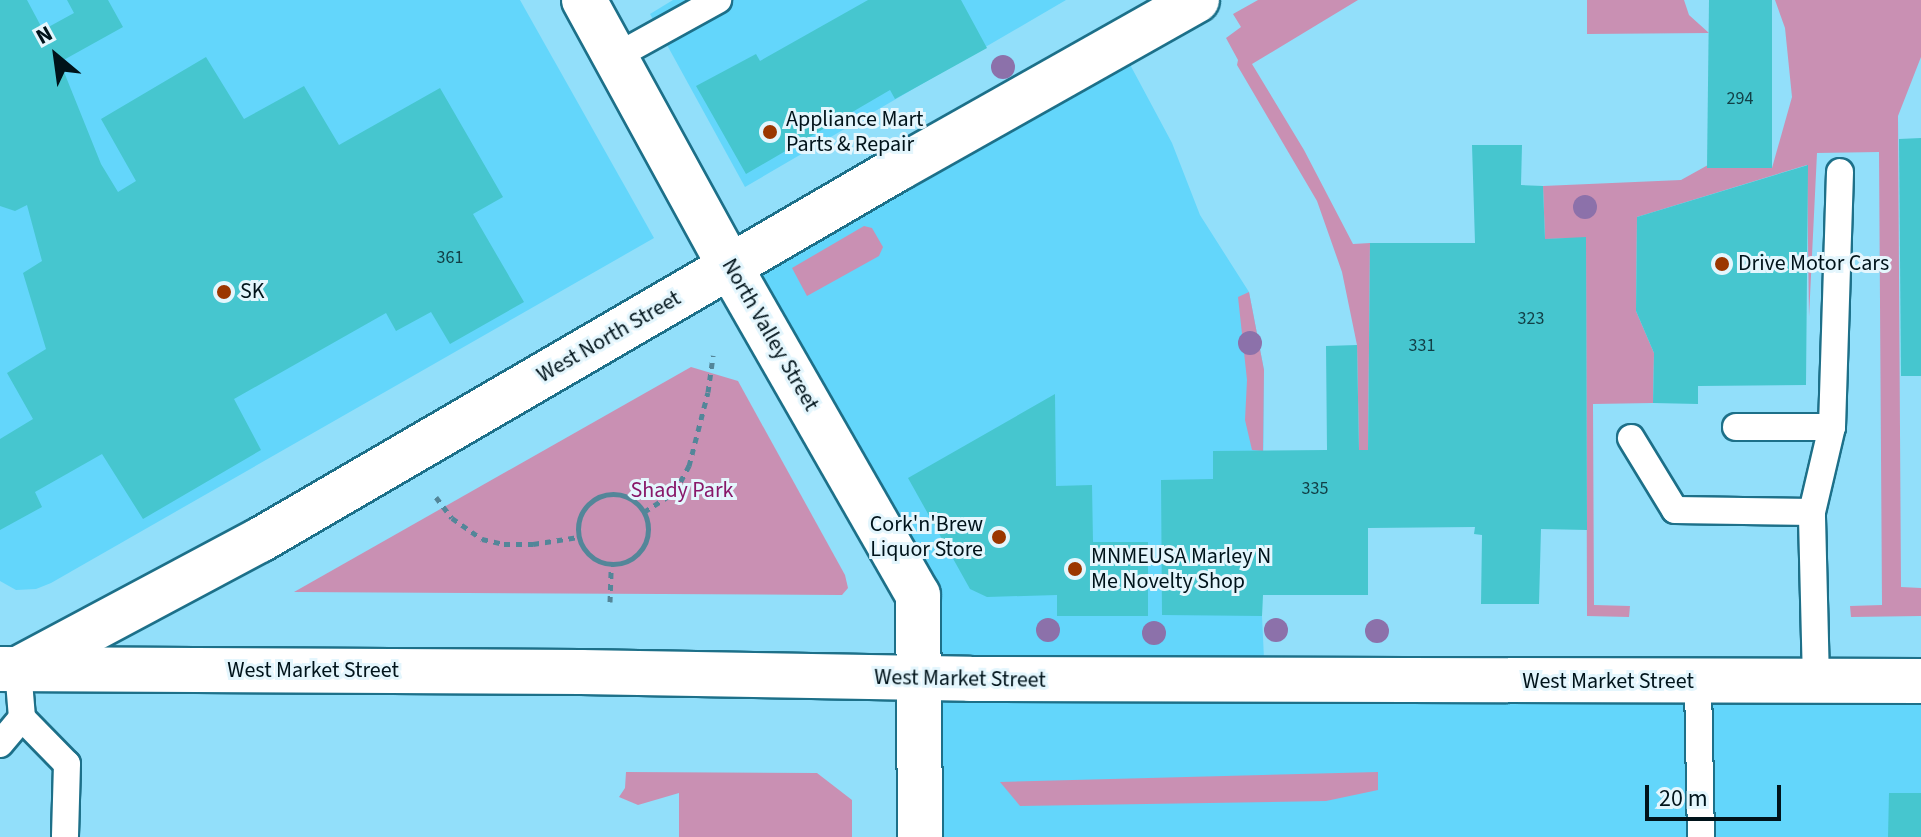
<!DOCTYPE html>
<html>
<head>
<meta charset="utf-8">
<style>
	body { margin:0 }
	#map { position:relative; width:1921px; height:837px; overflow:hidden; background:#92dffa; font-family:"Source Sans 3",sans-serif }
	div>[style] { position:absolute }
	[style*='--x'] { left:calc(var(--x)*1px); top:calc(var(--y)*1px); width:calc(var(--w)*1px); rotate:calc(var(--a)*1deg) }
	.built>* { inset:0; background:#63d6fb }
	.green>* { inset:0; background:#c990b3 }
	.building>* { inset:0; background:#46c6cf }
	.path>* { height:5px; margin-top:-2.5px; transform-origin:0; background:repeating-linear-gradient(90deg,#538699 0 6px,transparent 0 12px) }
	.path>.ring { margin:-2.5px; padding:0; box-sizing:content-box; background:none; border:5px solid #538699; border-radius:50% }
	.roads { filter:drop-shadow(2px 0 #1d7089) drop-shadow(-2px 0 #1d7089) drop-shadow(0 2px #1d7089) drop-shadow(0 -2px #1d7089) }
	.service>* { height:26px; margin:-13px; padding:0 13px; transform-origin:13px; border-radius:13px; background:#fff }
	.minor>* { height:44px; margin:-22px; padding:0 22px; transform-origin:22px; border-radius:22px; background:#fff }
	.tertiary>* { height:44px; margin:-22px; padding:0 22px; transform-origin:22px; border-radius:22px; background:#fff }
	.primary>* { height:44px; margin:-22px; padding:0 22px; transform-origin:22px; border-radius:22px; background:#fff }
	.trees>* { width:24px; height:24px; margin:-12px; border-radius:50%; background:#8c71aa }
	.dots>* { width:22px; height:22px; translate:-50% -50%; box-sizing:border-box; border:4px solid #e4f6fd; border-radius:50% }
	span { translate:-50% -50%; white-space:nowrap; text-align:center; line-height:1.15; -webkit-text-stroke:6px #e4f6fd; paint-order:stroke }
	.number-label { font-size:18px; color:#124047 }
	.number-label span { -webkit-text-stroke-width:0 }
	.poi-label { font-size:22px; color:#00131a }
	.left { translate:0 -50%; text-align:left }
	.right { translate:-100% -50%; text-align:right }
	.street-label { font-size:22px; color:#00131a }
	.park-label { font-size:22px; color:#881769 }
	.north { position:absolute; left:16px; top:16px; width:80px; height:80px; -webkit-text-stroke:6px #e4f6fd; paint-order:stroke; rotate:331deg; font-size:22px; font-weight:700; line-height:32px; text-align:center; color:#00131a }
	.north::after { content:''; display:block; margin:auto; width:28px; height:36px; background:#00131a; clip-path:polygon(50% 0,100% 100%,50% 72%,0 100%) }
	.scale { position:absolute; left:1645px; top:785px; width:136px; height:36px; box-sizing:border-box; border:4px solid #00131a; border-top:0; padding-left:10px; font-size:24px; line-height:28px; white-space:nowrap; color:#00131a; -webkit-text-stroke:6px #e4f6fd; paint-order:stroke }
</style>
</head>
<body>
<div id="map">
	<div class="built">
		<i style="clip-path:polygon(0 0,520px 0,654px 238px,51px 583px,36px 589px,16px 590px,0 581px)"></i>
		<i style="clip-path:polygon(673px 0,1066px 0,745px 187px,650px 14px)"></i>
		<i style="clip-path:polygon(1119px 44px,1172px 143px,1200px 215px,1249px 292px,1264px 370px,1262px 616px,1265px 680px,1921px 681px,1921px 837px,920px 837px,918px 595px,730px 267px)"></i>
	</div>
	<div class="green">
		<i style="clip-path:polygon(1258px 0,1358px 0,1252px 64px,1304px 150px,1353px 244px,1370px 243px,1368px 450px,1359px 450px,1357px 345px,1342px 272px,1317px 201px,1237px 65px,1238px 60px,1226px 38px,1241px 27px,1233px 14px)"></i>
		<i style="clip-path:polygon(1587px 0,1684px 0,1689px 15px,1709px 33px,1587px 34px)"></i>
		<i style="clip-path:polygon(1775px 0,1921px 0,1921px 57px,1898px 116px,1901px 587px,1921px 588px,1921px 616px,1851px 617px,1850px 606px,1882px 605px,1879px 152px,1817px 153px,1809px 317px,1807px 165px,1637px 217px,1636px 311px,1654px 353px,1653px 403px,1593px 404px,1594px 605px,1630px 606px,1629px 617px,1587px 616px,1586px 238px,1545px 239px,1543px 186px,1681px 180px,1708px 165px,1708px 168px,1772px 168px,1792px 97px,1785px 28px)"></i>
		<i style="clip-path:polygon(864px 226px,872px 228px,883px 247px,879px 256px,807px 296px,792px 268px)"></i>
		<i style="clip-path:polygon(1249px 292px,1264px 370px,1263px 451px,1252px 450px,1245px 420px,1247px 380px,1238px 297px)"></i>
		<i style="clip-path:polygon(691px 367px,738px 381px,845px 575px,848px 588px,842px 595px,294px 592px)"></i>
		<i style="clip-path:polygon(626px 772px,817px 773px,852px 800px,852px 837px,679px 837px,679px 793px,638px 805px,619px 797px,625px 788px)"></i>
		<i style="clip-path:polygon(1378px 772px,1378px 790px,1326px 801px,1020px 806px,1000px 782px)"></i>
	</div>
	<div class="building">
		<i style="clip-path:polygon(0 0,27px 0,43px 30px,74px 13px,67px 0,108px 0,123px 27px,60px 62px,101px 164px,118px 192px,136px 181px,101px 119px,206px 57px,244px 119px,304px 86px,339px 145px,440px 88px,503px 197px,473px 214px,524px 302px,450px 344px,431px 312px,396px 331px,386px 313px,234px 399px,261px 450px,143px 519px,102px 454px,35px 492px,42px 507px,0 530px,0 439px,33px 419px,7px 373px,46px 349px,23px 273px,42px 261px,27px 205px,15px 211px,0 206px)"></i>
		<i style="clip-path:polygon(868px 0,961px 0,987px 48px,895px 99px,890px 90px,746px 174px,696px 86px,756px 54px,760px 61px)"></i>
		<i style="clip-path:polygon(1709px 0,1772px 0,1772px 168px,1707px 168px)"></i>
		<i style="clip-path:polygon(1921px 138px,1921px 376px,1901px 376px,1899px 139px)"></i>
		<i style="clip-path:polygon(1472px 145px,1522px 145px,1521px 185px,1543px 186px,1545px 239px,1586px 237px,1587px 530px,1541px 529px,1539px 604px,1481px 604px,1482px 535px,1474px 534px,1475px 527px,1368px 528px,1368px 595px,1263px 595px,1262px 616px,1162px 615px,1161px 480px,1213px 479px,1213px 451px,1327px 450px,1326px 346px,1357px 345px,1359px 450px,1368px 450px,1370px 243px,1475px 243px)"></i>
		<i style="clip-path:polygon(1808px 165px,1806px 385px,1698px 386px,1698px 404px,1653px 403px,1654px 353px,1636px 311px,1637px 217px)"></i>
		<i style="clip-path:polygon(1055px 394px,1056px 486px,1092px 485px,1093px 542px,1148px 542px,1148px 616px,1057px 616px,1057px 595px,987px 597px,970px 589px,908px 478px)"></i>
		<i style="clip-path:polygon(1889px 793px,1921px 793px,1921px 837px,1888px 837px)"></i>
	</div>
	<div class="path">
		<i class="ring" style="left:578px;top:494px;width:65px;height:65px"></i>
		<i style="--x:436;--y:497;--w:26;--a:53"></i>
		<i style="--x:452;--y:518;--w:37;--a:35"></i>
		<i style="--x:482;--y:539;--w:23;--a:13"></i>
		<i style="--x:504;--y:544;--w:29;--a:0"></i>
		<i style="--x:533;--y:544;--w:46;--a:-8.8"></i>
		<i style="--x:644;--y:512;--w:37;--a:-33"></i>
		<i style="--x:675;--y:492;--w:30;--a:-62"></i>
		<i style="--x:689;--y:466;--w:76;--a:-75.6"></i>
		<i style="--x:708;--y:392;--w:37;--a:-82"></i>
		<i style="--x:610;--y:602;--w:37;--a:-88"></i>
	</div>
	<div class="roads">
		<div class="service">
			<i style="--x:615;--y:57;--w:118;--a:-29"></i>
			<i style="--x:1736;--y:427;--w:96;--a:0"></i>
			<i style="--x:1631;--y:438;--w:84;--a:58.6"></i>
			<i style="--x:1675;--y:510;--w:137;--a:0.8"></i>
			<i style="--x:18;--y:669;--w:49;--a:85.3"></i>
			<i style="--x:22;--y:718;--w:64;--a:45.6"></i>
			<i style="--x:67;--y:764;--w:73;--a:91.6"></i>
			<i style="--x:1816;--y:681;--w:169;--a:-91.4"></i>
			<i style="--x:1812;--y:512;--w:87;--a:-76.8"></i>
			<i style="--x:1832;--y:427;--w:255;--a:-88.2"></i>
			<i style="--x:1698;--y:683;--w:154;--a:88.9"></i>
			<i style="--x:0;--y:744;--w:34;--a:-50"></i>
		</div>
		<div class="minor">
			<i style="--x:584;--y:0;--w:304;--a:61.3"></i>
			<i style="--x:730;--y:267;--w:378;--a:60.2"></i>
			<i style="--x:918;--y:595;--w:242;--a:89.5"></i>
		</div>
		<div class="tertiary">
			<i style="--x:18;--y:669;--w:274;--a:-28.1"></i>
			<i style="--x:260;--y:540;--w:739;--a:-30.21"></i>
			<i style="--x:899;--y:168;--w:342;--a:-29.4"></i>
		</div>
		<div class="primary">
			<i style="--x:0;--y:669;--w:581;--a:0.3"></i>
			<i style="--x:581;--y:672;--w:389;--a:1"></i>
			<i style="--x:970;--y:679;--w:951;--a:0.12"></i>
		</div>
	</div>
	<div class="trees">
		<i style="left:1003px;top:67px"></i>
		<i style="left:1585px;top:207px"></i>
		<i style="left:1250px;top:343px"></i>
		<i style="left:1048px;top:630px"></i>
		<i style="left:1276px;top:630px"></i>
		<i style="left:1377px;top:631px"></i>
		<i style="left:1154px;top:633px"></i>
	</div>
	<div class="dots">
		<i style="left:770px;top:132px;background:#9b3700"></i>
		<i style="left:1722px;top:264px;background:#9b3700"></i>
		<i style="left:224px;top:292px;background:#9b3700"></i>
		<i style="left:999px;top:537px;background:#9b3700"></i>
		<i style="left:1075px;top:569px;background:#9b3700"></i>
	</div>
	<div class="number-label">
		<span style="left:1740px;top:99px">294</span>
		<span style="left:450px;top:258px">361</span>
		<span style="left:1531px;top:319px">323</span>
		<span style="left:1422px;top:346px">331</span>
		<span style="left:1315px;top:489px">335</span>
	</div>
	<div class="poi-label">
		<span class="left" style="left:786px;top:132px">Appliance Mart<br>Parts &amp; Repair</span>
		<span class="left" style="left:1738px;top:264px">Drive Motor Cars</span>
		<span class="left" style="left:240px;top:292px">SK</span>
		<span class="right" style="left:983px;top:537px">Cork'n'Brew<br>Liquor Store</span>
		<span class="left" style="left:1091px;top:569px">MNMEUSA Marley N<br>Me Novelty Shop</span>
	</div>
	<div class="street-label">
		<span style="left:770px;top:335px;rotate:60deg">North Valley Street</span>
		<span style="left:609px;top:337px;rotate:-30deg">West North Street</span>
		<span style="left:313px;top:671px">West Market Street</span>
		<span style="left:960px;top:679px;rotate:1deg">West Market Street</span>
		<span style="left:1608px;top:682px">West Market Street</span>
	</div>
	<div class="park-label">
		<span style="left:682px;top:491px">Shady Park</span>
	</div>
	<div class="north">N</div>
	<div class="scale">20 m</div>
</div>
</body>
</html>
